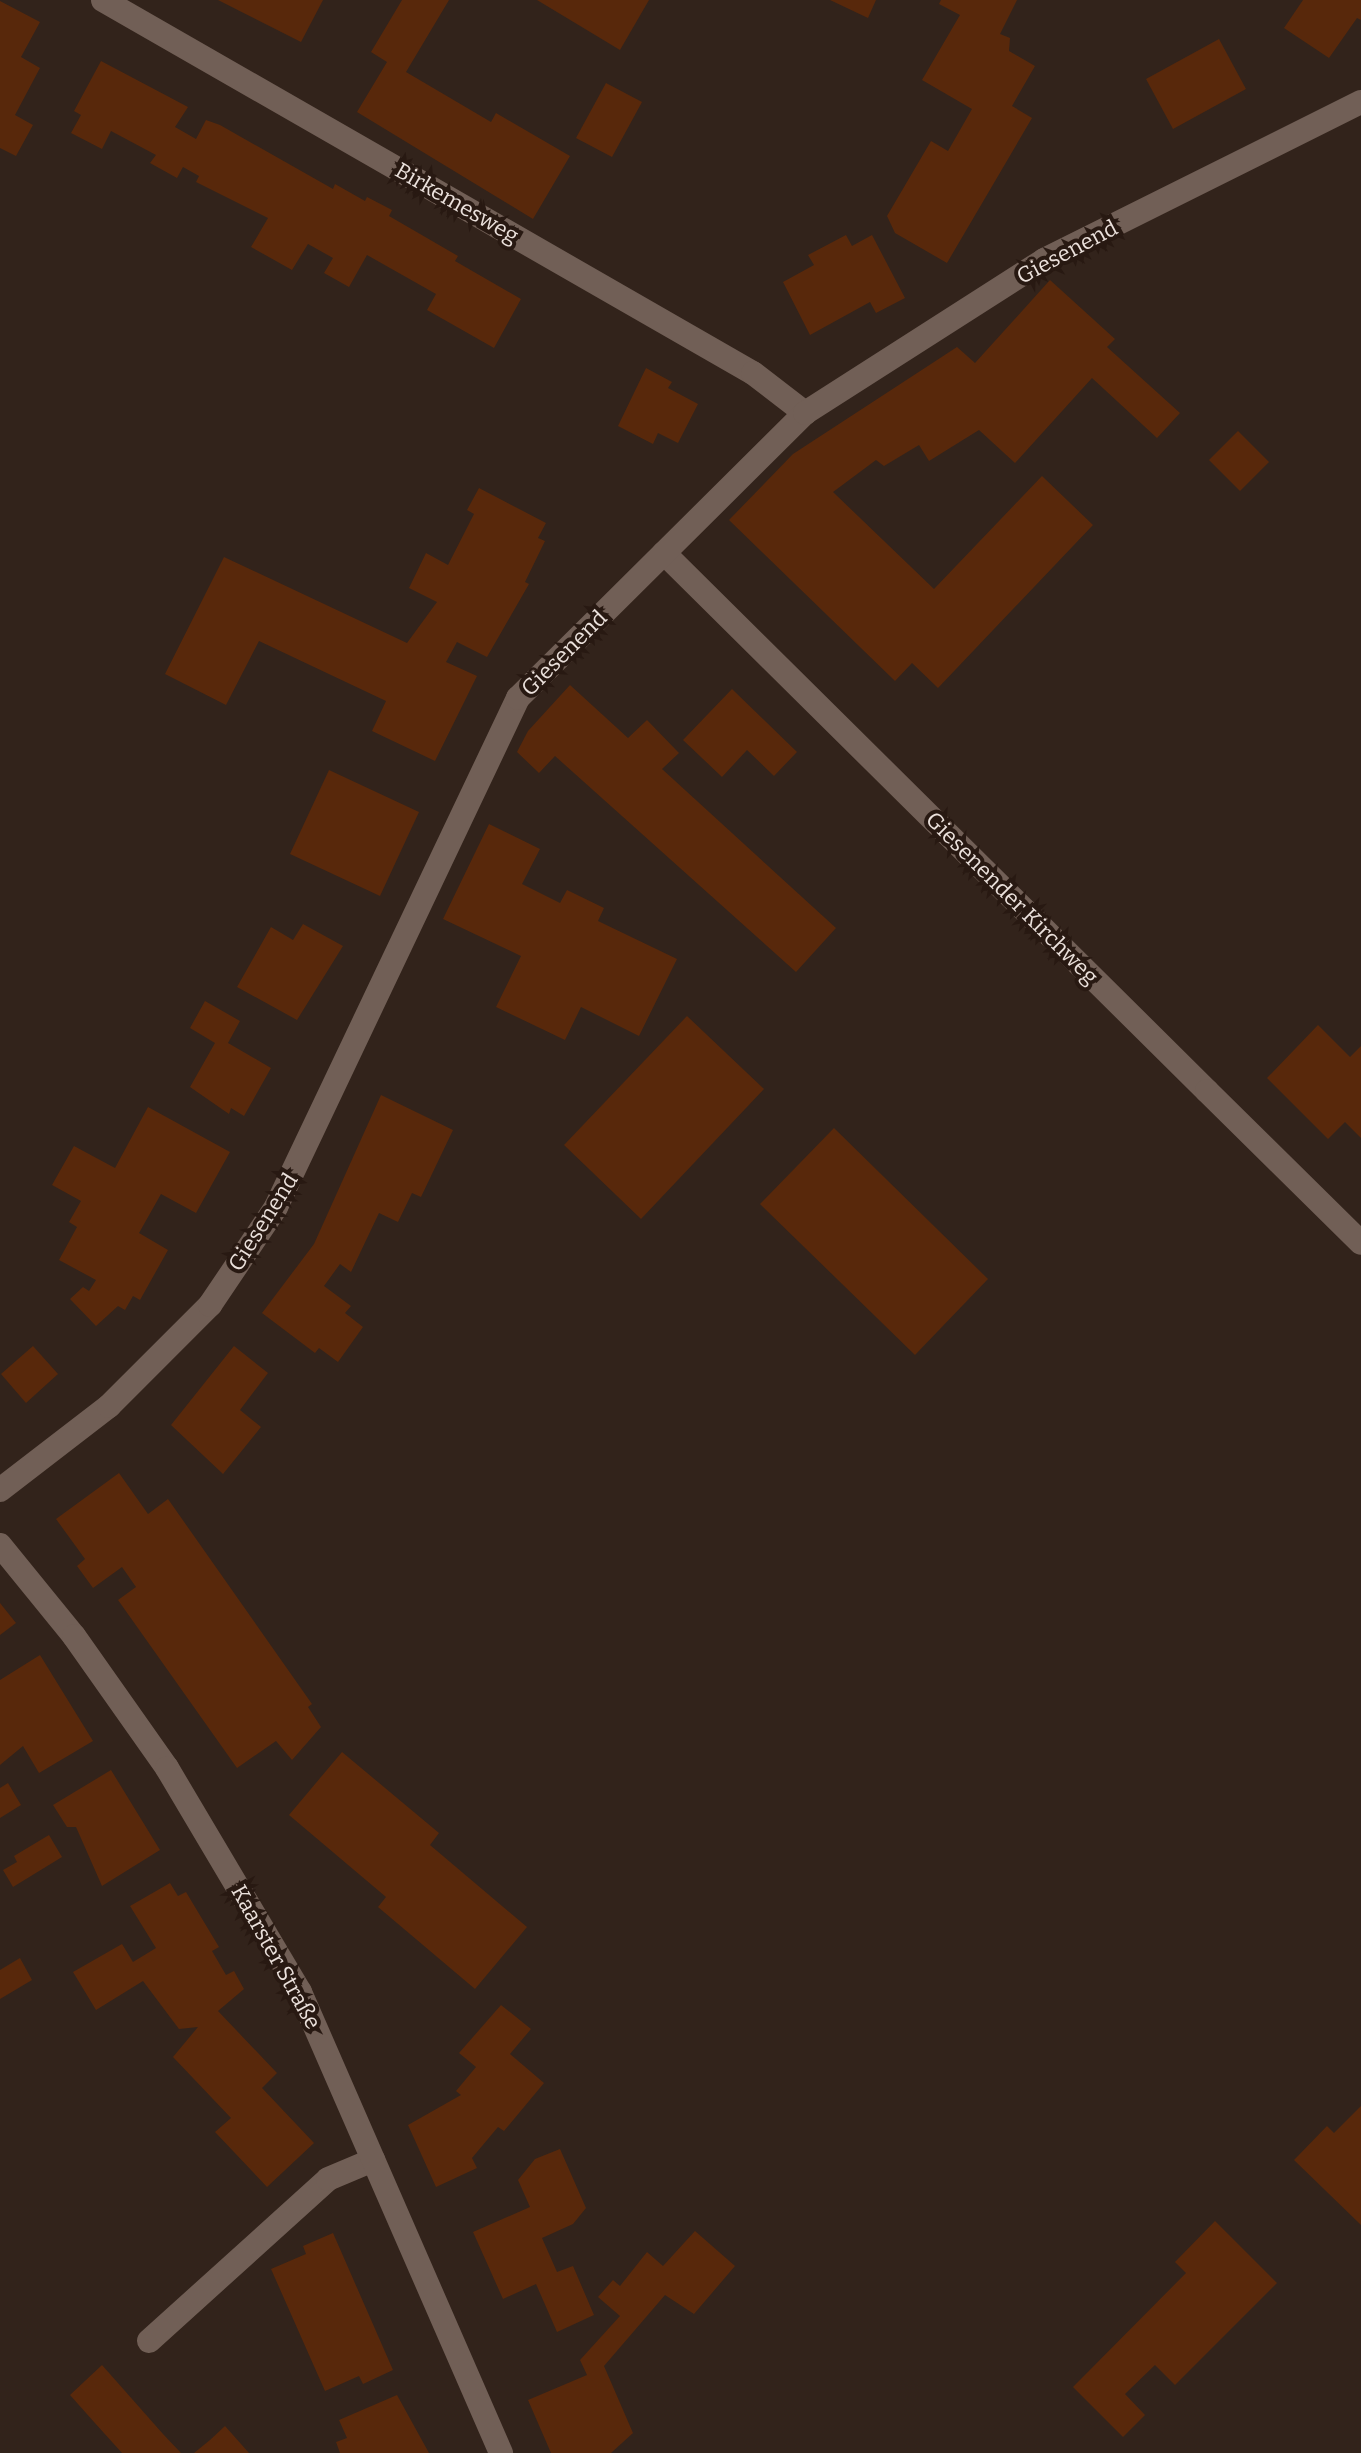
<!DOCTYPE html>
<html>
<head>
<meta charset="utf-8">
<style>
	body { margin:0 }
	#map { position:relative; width:1361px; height:2453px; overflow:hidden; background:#32231b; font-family:Bitter,serif }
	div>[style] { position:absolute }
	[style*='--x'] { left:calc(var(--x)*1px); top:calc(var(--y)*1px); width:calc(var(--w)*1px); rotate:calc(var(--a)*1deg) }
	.building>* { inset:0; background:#58280b }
	.service>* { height:24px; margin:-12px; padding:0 12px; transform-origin:12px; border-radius:12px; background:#715f56 }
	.minor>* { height:24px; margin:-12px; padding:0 12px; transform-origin:12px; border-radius:12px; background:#715f56 }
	span { translate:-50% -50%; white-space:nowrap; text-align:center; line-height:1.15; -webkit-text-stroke:8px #281912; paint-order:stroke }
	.street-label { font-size:22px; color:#ebe1dc }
</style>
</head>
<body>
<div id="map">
	<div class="building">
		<i style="clip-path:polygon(218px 0,323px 0,301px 42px)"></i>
		<i style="clip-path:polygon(402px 0,449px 0,406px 72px,491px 122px,496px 113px,570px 156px,533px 219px,357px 112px,387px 62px,371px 52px)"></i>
		<i style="clip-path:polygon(537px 0,649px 0,620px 50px)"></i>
		<i style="clip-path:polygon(830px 0,876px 0,868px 18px)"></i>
		<i style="clip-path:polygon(941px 0,1017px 0,1000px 34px,1010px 38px,1009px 51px,1035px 66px,1012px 106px,1032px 118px,947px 263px,895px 233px,887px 216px,931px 141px,948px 151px,972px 109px,922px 80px,960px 15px,939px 4px)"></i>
		<i style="clip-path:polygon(1303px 0,1361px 0,1361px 20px,1357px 18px,1329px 58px,1284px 28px)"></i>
		<i style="clip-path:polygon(0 1px,40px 22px,21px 57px,40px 68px,15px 115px,33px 125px,16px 156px,0 148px)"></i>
		<i style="clip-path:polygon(1219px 39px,1246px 89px,1173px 129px,1146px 79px)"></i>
		<i style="clip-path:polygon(101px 61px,188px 107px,175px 127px,196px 139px,206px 120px,220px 125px,333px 189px,335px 184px,365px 201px,367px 197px,392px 210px,389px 216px,458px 256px,455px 261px,521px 299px,494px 348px,427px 310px,436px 294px,367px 255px,349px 287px,324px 273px,333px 258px,308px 244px,292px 270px,251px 247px,268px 218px,196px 182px,199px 176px,183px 167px,177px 178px,150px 163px,156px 155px,111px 131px,102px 149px,71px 133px,81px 115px,74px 111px)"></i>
		<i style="clip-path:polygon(606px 83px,642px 102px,612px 157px,576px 138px)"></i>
		<i style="clip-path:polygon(846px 235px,852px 246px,872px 235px,905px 298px,876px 313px,870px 302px,810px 335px,783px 282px,814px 265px,808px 255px)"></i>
		<i style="clip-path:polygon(1050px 280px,1115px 339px,1107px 347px,1180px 413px,1157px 438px,1092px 378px,1015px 463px,979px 430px,929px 461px,919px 445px,884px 466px,876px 460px,833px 492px,934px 589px,1042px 476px,1093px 525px,938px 688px,912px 663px,895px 681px,729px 520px,793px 454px,957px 347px,975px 363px)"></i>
		<i style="clip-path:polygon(646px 368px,672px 382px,668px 388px,698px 404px,678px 443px,658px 433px,653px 444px,618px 426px)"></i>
		<i style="clip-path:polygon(1238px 431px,1269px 462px,1240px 491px,1209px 460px)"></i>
		<i style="clip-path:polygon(479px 488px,546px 523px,538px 538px,545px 541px,525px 582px,529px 584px,487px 657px,457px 642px,446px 662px,477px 676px,435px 761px,372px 731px,386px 701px,259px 641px,226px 705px,165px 674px,224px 557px,407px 643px,437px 602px,409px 588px,426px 553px,448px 565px,474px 514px,467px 510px)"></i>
		<i style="clip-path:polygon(570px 685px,628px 738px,647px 720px,679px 753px,662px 769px,836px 928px,796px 972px,555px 756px,539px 773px,517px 752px,528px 731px)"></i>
		<i style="clip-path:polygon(732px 689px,797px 752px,774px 776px,747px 750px,722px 777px,683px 740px)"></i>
		<i style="clip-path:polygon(329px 770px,419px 812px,380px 896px,290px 854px)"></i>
		<i style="clip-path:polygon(489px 824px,540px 849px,522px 884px,560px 903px,567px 890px,604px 908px,598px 921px,677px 959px,639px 1036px,581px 1007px,565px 1040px,496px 1007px,521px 956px,443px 919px)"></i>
		<i style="clip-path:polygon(303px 924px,343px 946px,297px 1020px,237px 987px,271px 927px,293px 940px)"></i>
		<i style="clip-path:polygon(205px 1001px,240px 1021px,228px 1043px,271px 1068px,244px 1116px,231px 1108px,229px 1114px,190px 1087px,215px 1043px,190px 1028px)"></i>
		<i style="clip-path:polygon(687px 1016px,764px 1089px,641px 1219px,564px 1145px)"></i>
		<i style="clip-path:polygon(1318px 1025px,1350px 1057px,1361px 1046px,1361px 1138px,1345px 1122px,1328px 1139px,1267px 1078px)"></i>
		<i style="clip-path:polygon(381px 1095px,453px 1130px,421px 1197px,412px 1193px,398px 1222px,379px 1213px,351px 1272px,340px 1264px,324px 1286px,351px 1306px,345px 1313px,363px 1327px,338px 1362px,319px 1348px,315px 1353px,262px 1313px,314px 1244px)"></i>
		<i style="clip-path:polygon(148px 1107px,230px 1152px,196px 1213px,161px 1194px,139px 1233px,168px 1250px,140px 1300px,133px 1296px,125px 1310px,118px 1306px,96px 1326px,70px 1299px,83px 1287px,89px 1291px,96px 1280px,59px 1260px,77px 1227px,69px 1222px,81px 1201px,52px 1185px,74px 1146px,115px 1168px)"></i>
		<i style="clip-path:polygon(834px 1128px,988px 1279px,915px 1355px,760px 1204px)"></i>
		<i style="clip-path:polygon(33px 1346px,58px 1374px,26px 1403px,1px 1374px)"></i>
		<i style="clip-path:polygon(234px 1346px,268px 1373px,240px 1410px,261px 1427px,223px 1474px,171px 1425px)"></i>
		<i style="clip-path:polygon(119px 1473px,148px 1514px,168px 1499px,312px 1704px,308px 1707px,321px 1727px,292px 1760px,276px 1741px,237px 1768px,118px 1600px,136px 1587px,122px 1567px,93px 1588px,77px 1566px,85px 1559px,56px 1519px)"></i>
		<i style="clip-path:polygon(0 1603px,16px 1623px,0 1635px)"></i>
		<i style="clip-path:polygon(40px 1655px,93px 1741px,39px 1773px,23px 1746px,0 1765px,0 1680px)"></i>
		<i style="clip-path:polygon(342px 1752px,439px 1833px,430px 1845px,527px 1927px,475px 1989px,378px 1907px,386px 1897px,289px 1815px)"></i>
		<i style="clip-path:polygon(111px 1770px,160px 1850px,102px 1886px,76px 1827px,67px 1827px,53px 1805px)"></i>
		<i style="clip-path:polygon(8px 1783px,21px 1805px,0 1818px,0 1788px)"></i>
		<i style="clip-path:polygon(49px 1835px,62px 1857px,13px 1887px,3px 1870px,17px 1862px,14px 1856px)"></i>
		<i style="clip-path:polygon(170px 1883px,178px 1896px,186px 1892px,219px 1947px,212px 1951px,226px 1975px,234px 1971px,244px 1989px,218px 2011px,277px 2073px,262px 2088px,314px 2143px,267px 2187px,215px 2132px,231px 2118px,173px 2057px,198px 2027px,179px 2029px,143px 1981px,96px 2010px,73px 1972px,122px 1944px,133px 1962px,156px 1948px,130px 1906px)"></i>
		<i style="clip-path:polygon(20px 1958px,32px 1980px,0 1999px,0 1970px)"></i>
		<i style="clip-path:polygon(501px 2005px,531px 2029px,510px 2054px,544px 2083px,504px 2131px,498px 2127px,472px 2158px,477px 2168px,436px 2187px,408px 2125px,461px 2095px,456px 2091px,476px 2067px,459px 2053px)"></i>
		<i style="clip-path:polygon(1361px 2106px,1361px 2225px,1294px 2160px,1327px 2126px,1334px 2133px)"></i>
		<i style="clip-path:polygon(560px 2149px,586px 2208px,573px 2224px,542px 2238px,557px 2272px,573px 2266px,594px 2315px,557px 2332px,536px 2284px,503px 2299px,473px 2232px,530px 2207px,518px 2180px,535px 2159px)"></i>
		<i style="clip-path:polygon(1215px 2221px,1277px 2283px,1175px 2385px,1155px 2365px,1125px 2394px,1145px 2415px,1123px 2437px,1073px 2387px,1186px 2273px,1175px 2262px)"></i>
		<i style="clip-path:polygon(695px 2231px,735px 2266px,694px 2314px,665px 2295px,604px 2366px,633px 2433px,611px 2453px,551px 2453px,528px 2400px,587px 2375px,580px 2360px,620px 2316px,598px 2297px,613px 2280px,620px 2286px,647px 2252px,663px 2266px)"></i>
		<i style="clip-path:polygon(333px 2233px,393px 2370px,363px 2384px,359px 2376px,325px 2391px,271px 2269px,306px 2254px,303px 2246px)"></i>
		<i style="clip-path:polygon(102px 2365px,163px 2434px,181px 2453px,122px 2453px,94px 2422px,70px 2395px)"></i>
		<i style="clip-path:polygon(397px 2395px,429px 2453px,340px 2453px,336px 2442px,347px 2438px,339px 2420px)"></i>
		<i style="clip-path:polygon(225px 2426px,249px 2453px,194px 2453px,210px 2440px)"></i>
	</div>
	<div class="service">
		<i style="--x:664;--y:553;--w:764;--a:44.73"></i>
		<i style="--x:149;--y:2341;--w:241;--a:-42.1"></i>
		<i style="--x:328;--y:2179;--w:49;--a:-22.9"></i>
	</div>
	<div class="minor">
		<i style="--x:103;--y:0;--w:749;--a:29.85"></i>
		<i style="--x:753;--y:373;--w:66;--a:37.6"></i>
		<i style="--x:1207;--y:1091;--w:216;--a:44.6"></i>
		<i style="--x:0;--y:1490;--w:138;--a:-37.6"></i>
		<i style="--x:109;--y:1406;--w:143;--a:-45"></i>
		<i style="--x:210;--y:1305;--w:118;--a:-56"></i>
		<i style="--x:276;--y:1207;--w:564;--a:-64.57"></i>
		<i style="--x:518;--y:698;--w:404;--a:-44.8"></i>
		<i style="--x:805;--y:413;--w:284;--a:-32.6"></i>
		<i style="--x:1044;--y:260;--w:354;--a:-26.5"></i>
		<i style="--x:0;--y:1545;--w:117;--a:50.9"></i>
		<i style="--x:74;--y:1636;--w:161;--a:54.8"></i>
		<i style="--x:167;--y:1768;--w:261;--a:59.3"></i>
		<i style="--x:300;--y:1992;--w:503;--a:66.44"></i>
	</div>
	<div class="street-label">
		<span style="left:457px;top:203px;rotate:30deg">Birkemesweg</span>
		<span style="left:1067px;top:252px;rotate:-28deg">Giesenend</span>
		<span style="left:564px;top:653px;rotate:-45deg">Giesenend</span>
		<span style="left:1012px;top:898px;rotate:45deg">Giesenender Kirchweg</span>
		<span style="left:263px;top:1222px;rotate:-58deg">Giesenend</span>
		<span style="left:276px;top:1957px;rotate:61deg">Kaarster Straße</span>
	</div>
</div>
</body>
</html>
